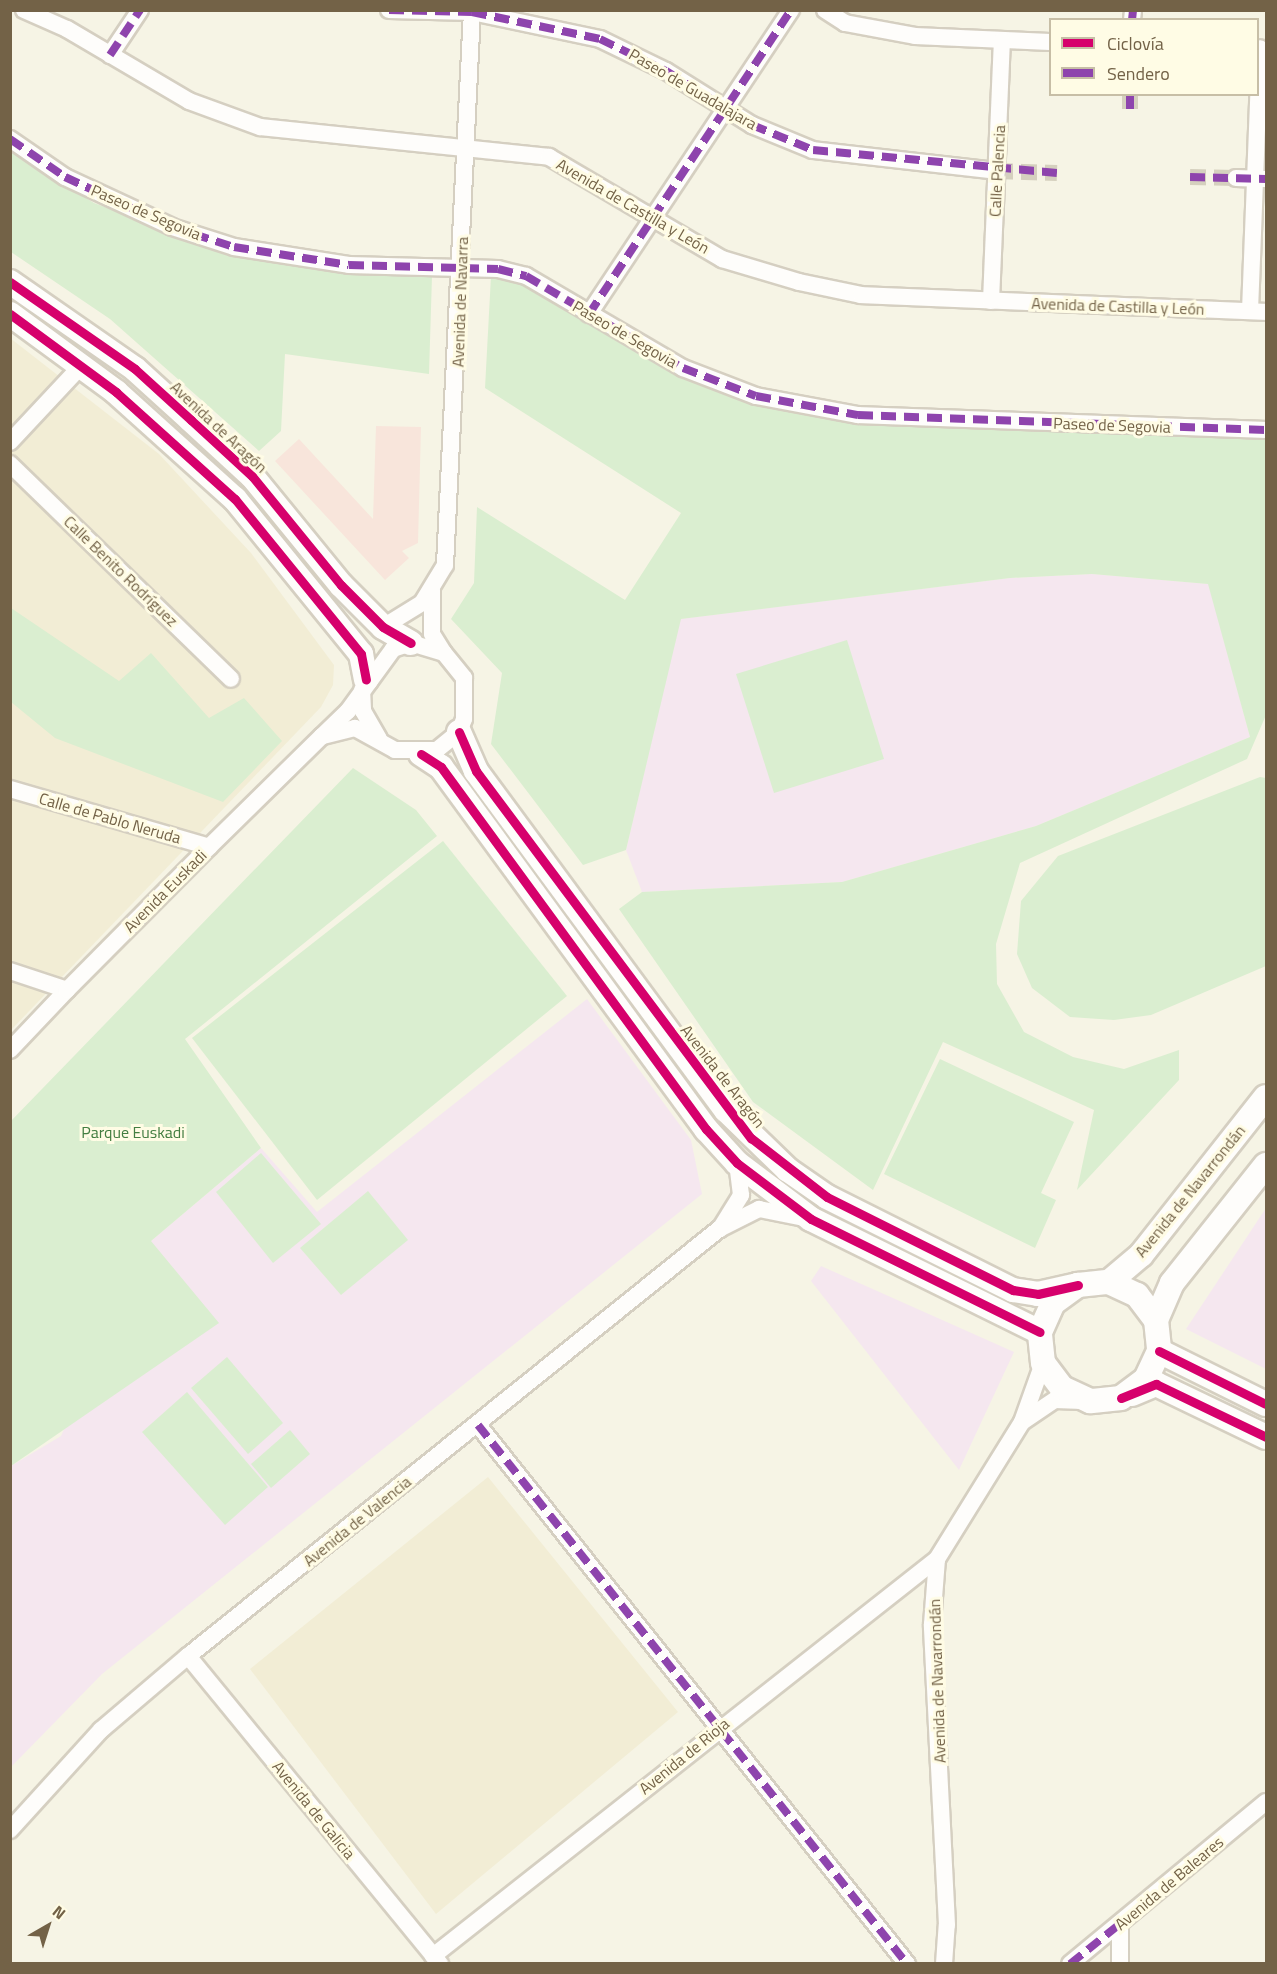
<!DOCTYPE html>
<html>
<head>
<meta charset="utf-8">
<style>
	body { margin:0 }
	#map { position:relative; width:1277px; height:1974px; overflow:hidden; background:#f6f4e5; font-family:"Titillium Web",sans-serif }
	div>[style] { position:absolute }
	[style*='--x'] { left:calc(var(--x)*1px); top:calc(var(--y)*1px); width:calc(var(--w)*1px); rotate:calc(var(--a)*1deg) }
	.residential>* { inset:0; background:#f2edd5 }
	.education>* { inset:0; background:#f5e7ef }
	.medical>* { inset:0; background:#f8e5db }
	.green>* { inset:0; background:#daeed0 }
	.street-tunnel>* { height:16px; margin-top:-8px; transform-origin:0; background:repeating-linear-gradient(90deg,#d5d0be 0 16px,transparent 0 24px) }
	.roads { filter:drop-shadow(2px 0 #d5cfc1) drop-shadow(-2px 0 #d5cfc1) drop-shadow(0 2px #d5cfc1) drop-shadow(0 -2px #d5cfc1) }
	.street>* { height:16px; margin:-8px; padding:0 8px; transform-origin:8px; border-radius:8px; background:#fefdfb }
	.secondary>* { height:24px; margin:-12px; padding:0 12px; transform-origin:12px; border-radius:12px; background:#fefdfb }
	.quiet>* { height:8px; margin-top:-4px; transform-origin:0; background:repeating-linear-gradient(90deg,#8e44ad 0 15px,transparent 0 23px) }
	.cycleway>* { height:9px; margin:-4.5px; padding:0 4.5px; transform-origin:4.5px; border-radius:4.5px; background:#d6006c }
	span { translate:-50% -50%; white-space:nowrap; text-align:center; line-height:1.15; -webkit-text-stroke:6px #fffce5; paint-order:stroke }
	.street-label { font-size:16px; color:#736247 }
	.park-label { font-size:16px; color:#437e41 }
	.frame { position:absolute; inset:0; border:12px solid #736247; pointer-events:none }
	.legend { position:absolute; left:1049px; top:18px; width:210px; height:78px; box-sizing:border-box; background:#fffce5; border:2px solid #c7bea6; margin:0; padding:8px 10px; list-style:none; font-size:18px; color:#736247 }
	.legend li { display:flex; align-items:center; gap:12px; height:30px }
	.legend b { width:30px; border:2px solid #c7bea6 }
	.north { position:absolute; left:18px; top:1896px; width:60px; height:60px; -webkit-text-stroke:4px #fffce5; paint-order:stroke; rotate:39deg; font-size:16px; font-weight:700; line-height:24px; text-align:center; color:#736247 }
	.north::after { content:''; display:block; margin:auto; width:21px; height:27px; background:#736247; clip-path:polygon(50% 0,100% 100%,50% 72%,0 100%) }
</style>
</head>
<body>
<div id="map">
	<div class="residential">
		<i style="clip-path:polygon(10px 338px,159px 454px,251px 553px,334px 665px,333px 685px,321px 707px,11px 1030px)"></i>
		<i style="clip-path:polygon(488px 1477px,678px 1712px,436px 1914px,250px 1669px)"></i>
	</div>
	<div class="education">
		<i style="clip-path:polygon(1092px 574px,1209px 584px,1250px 737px,1036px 826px,842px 882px,642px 892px,626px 850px,680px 619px,1010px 578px)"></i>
		<i style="clip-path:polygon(587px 999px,691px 1140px,702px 1194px,102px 1674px,11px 1767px,11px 1466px,61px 1436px,151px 1241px,261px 1148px,317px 1212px)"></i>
		<i style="clip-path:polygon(1266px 1208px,1266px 1369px,1186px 1329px)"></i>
		<i style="clip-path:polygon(821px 1266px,1014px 1352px,959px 1470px,811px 1281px)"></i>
	</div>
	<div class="medical">
		<i style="clip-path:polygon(376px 426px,421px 427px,418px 543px,402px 551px,409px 558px,385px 580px,275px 461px,299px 439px,373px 519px)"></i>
	</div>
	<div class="green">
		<i style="clip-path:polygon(10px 151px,94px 203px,176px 233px,336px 269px,432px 276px,429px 374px,285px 354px,281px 431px,259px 451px,110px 319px,11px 252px)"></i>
		<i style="clip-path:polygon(491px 276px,525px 282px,683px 378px,748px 403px,897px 425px,1266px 438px,1266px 715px,1247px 759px,1020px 863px,996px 944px,997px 984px,1024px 1032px,1073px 1057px,1124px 1069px,1179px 1050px,1179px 1080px,1077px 1190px,1094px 1110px,943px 1042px,873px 1190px,753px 1102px,619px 909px,642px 892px,842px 882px,1036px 826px,1250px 737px,1208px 584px,1092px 574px,1010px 578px,681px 619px,626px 850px,583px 865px,491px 744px,502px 673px,451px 619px,474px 583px,477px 507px,625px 600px,681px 513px,485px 388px)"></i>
		<i style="clip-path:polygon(11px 608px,119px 681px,151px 653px,209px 718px,244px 698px,282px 741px,223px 802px,55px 738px,11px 702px)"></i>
		<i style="clip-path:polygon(847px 640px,884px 759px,774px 793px,736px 674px)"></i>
		<i style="clip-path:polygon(353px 768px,416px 810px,437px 836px,185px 1039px,261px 1148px,151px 1241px,219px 1323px,11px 1466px,11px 1121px)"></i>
		<i style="clip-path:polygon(1260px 777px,1266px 778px,1266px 966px,1151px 1015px,1114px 1020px,1070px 1017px,1032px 988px,1017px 954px,1021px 901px,1058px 856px)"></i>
		<i style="clip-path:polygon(443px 841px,567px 996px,317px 1200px,192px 1038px)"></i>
		<i style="clip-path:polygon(940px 1059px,1074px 1122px,1041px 1193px,1056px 1200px,1035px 1248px,884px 1174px)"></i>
		<i style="clip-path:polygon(261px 1153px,321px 1224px,273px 1263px,216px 1192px)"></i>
		<i style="clip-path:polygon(368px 1191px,408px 1240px,341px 1295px,300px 1248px)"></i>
		<i style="clip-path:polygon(227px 1357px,283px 1423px,248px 1454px,191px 1388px)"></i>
		<i style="clip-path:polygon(187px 1392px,268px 1487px,225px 1525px,142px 1432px)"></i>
		<i style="clip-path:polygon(290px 1430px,310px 1454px,271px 1488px,251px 1464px)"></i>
	</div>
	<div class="street-tunnel">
		<i style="--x:1130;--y:109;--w:15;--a:-90"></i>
		<i style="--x:997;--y:171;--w:60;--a:1.9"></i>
		<i style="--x:1190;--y:177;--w:46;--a:1.2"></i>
	</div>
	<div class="roads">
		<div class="street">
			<i style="--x:24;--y:10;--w:47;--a:23.8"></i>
			<i style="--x:67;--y:29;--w:142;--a:30.5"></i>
			<i style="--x:189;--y:101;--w:76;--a:20.1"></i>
			<i style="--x:260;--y:127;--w:291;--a:5.9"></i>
			<i style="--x:549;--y:157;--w:201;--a:30.5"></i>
			<i style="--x:722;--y:259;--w:80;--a:16.6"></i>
			<i style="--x:799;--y:282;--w:63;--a:11.8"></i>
			<i style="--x:861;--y:295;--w:405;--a:2.4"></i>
			<i style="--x:389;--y:10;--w:83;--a:1.4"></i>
			<i style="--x:472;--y:12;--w:131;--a:11.9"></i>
			<i style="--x:600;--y:39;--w:73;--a:25.9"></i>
			<i style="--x:666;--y:71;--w:102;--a:32.1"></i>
			<i style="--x:752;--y:125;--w:66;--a:22.3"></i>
			<i style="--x:813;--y:150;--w:185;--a:6.5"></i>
			<i style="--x:825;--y:10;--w:24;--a:33"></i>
			<i style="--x:845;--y:23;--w:71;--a:10.5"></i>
			<i style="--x:915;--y:36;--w:135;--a:2.5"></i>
			<i style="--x:1132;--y:20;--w:10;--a:-84"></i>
			<i style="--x:110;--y:55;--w:54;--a:-56.3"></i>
			<i style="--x:10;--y:139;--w:67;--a:34.6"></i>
			<i style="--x:65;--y:177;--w:118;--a:25"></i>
			<i style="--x:172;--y:227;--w:65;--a:17.9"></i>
			<i style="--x:234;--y:247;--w:116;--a:8.9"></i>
			<i style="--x:349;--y:265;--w:149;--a:1.5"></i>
			<i style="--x:498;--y:269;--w:29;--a:14"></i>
			<i style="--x:526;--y:276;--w:182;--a:30.4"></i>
			<i style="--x:683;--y:368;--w:78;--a:21"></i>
			<i style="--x:756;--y:396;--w:104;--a:10.6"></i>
			<i style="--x:858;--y:415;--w:408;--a:2.1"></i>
			<i style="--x:1236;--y:178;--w:29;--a:2"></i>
			<i style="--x:991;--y:301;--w:260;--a:-87.6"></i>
			<i style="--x:1250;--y:311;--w:263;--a:-87.8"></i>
			<i style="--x:589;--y:314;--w:365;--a:-56.4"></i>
			<i style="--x:10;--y:442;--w:105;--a:-46.9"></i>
			<i style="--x:10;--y:464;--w:308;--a:44.2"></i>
			<i style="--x:432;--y:590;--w:44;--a:90"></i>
			<i style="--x:432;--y:634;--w:22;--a:58"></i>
			<i style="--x:383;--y:627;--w:46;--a:-31.6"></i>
			<i style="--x:422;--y:603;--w:44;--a:-58.8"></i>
			<i style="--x:445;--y:565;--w:556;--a:-87.21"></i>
			<i style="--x:362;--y:690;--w:21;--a:87"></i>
			<i style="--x:363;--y:711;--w:32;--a:60"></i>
			<i style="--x:10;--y:789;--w:207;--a:16.2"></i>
			<i style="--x:10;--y:971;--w:60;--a:18.4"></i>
			<i style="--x:10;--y:1050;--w:83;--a:-46.5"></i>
			<i style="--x:67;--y:990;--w:202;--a:-45.2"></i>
			<i style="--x:209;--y:847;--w:158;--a:-44.5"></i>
			<i style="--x:322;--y:736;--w:36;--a:-44"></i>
			<i style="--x:348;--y:711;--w:77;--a:-54"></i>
			<i style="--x:393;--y:649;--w:19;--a:-18"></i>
			<i style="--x:411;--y:643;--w:34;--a:17"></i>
			<i style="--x:444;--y:653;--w:32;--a:51"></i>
			<i style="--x:464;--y:678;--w:41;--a:90"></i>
			<i style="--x:464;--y:719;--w:14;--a:111"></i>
			<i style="--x:459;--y:732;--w:28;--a:141"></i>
			<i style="--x:437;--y:750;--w:42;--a:180"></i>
			<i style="--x:395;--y:750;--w:46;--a:-151.2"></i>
			<i style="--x:355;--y:728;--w:34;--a:166"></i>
			<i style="--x:720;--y:1229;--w:40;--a:-58"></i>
			<i style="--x:741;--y:1195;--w:32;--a:-97"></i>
			<i style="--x:1022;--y:1422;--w:40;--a:-34"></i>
			<i style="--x:1055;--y:1400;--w:28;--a:2"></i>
			<i style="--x:478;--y:1425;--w:689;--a:51.48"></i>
			<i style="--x:188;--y:1656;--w:398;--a:50.7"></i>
			<i style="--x:10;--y:1830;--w:135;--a:-47.7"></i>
			<i style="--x:101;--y:1730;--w:114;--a:-40.4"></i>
			<i style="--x:188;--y:1656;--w:681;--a:-38.8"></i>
			<i style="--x:719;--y:1229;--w:45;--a:-26.6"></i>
			<i style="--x:759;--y:1209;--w:47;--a:11.1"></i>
			<i style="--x:1120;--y:1924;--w:40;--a:90"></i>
			<i style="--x:433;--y:1956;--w:642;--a:-38.23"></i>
			<i style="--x:944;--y:1964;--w:39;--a:-86"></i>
			<i style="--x:947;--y:1925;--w:301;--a:-92.9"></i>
			<i style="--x:932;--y:1624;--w:65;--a:-85.6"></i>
			<i style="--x:937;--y:1559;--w:161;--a:-58.2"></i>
			<i style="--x:1022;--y:1422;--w:63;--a:-70.4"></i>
			<i style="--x:1070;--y:1964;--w:254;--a:-39.6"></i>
		</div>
		<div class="secondary">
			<i style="--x:10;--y:282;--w:152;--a:34.8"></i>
			<i style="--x:135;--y:369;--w:76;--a:42.3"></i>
			<i style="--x:191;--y:420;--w:83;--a:42.6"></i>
			<i style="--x:252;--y:476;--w:141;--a:50.8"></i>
			<i style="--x:341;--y:585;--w:59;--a:45"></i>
			<i style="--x:383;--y:627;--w:32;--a:30"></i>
			<i style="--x:10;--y:314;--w:132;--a:36.3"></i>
			<i style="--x:116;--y:392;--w:160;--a:42"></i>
			<i style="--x:235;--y:499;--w:200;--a:50.9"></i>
			<i style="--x:361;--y:654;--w:26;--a:79"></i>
			<i style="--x:459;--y:732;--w:43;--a:66.4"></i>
			<i style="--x:476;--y:771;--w:421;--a:53.6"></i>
			<i style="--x:726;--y:1110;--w:86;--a:44.1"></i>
			<i style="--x:788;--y:1170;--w:47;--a:34.7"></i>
			<i style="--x:827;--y:1197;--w:208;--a:26.6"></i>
			<i style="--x:1013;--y:1290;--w:25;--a:9"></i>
			<i style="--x:1038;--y:1294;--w:41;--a:-12.7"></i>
			<i style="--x:1078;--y:1285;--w:31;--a:-6"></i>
			<i style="--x:1109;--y:1282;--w:31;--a:25"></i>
			<i style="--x:1137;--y:1295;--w:31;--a:53"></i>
			<i style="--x:1156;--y:1320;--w:31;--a:84"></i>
			<i style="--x:1159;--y:1351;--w:31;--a:115"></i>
			<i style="--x:1146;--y:1379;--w:31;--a:143"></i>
			<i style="--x:1121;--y:1398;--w:31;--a:174"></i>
			<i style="--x:1090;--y:1401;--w:31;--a:-155"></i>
			<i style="--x:1062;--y:1388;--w:31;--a:-127"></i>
			<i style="--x:1043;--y:1363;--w:31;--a:-96"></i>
			<i style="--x:1040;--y:1332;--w:32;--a:-66"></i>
			<i style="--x:1053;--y:1303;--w:31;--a:-36"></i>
			<i style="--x:421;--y:754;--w:24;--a:33"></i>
			<i style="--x:441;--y:767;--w:449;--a:53.8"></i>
			<i style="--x:706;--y:1129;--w:46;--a:47.6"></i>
			<i style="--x:737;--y:1163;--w:93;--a:37.1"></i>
			<i style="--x:811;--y:1219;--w:255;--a:26.3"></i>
			<i style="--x:1109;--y:1282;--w:42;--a:-40.2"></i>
			<i style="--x:1141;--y:1255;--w:201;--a:-51.7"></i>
			<i style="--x:1156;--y:1320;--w:40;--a:-66.6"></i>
			<i style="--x:1172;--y:1283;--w:151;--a:-51.5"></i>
			<i style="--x:1159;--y:1351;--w:119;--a:26.4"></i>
			<i style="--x:1132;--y:1394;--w:26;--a:-23"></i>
			<i style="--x:1156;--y:1384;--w:122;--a:25.7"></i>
		</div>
	</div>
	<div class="quiet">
		<i style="--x:389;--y:10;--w:83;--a:1.4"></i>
		<i style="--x:472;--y:12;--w:131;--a:11.9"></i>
		<i style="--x:600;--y:39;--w:73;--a:25.9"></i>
		<i style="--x:666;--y:71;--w:102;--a:32.1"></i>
		<i style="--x:752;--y:125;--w:66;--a:22.3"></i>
		<i style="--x:813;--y:150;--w:245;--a:5.4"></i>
		<i style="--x:1132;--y:20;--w:10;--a:-84"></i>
		<i style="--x:110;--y:55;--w:54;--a:-56.3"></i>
		<i style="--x:1130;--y:109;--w:15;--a:-90"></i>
		<i style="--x:10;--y:139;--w:67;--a:34.6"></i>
		<i style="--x:65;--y:177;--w:118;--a:25"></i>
		<i style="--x:172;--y:227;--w:65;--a:17.9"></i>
		<i style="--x:234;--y:247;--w:116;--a:8.9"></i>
		<i style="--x:349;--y:265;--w:149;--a:1.5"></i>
		<i style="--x:498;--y:269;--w:29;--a:14"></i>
		<i style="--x:526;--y:276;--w:182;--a:30.4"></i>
		<i style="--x:683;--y:368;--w:78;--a:21"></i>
		<i style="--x:756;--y:396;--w:104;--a:10.6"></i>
		<i style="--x:858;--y:415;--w:408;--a:2.1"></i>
		<i style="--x:1190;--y:177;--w:76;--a:1.5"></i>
		<i style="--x:589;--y:314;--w:365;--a:-56.4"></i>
		<i style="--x:478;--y:1425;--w:689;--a:51.48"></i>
		<i style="--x:1070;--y:1964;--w:64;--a:-38.7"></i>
	</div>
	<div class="cycleway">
		<i style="--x:10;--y:282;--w:152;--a:34.8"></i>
		<i style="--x:135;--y:369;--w:76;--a:42.3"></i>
		<i style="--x:191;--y:420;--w:83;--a:42.6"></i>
		<i style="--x:252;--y:476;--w:141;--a:50.8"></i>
		<i style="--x:341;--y:585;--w:59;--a:45"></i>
		<i style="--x:383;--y:627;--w:32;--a:30"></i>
		<i style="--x:10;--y:314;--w:132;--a:36.3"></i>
		<i style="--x:116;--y:392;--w:160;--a:42"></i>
		<i style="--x:235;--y:499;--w:200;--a:50.9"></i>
		<i style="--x:361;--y:654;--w:26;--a:79"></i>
		<i style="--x:459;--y:732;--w:43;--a:66.4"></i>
		<i style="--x:476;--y:771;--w:459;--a:53.2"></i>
		<i style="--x:751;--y:1138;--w:96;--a:37.8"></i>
		<i style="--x:827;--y:1197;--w:208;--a:26.6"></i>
		<i style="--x:1013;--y:1290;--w:25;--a:9"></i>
		<i style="--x:1038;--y:1294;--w:41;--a:-12.7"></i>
		<i style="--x:421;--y:754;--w:24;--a:33"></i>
		<i style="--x:441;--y:767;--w:449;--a:53.8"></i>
		<i style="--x:706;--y:1129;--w:46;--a:47.6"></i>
		<i style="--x:737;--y:1163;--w:93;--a:37.1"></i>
		<i style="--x:811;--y:1219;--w:255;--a:26.3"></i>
		<i style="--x:1159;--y:1351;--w:119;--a:26.4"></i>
		<i style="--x:1121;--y:1398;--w:38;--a:-22"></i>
		<i style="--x:1156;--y:1384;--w:122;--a:25.7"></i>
	</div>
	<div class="street-label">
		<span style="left:693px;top:89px;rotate:30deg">Paseo de Guadalajara</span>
		<span style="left:997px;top:171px;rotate:-87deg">Calle Palencia</span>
		<span style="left:633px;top:206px;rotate:30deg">Avenida de Castilla y León</span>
		<span style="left:146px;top:212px;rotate:23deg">Paseo de Segovia</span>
		<span style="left:460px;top:302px;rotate:-88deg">Avenida de Navarra</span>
		<span style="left:1118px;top:306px;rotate:2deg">Avenida de Castilla y León</span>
		<span style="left:625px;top:334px;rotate:30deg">Paseo de Segovia</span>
		<span style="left:1112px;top:425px;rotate:2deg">Paseo de Segovia</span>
		<span style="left:219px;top:427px;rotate:43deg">Avenida de Aragón</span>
		<span style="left:121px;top:571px;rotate:44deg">Calle Benito Rodríguez</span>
		<span style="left:110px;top:818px;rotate:16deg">Calle de Pablo Neruda</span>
		<span style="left:165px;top:891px;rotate:-45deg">Avenida Euskadi</span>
		<span style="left:723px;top:1076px;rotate:52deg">Avenida de Aragón</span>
		<span style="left:1190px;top:1191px;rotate:-51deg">Avenida de Navarrondán</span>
		<span style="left:357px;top:1521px;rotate:-39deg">Avenida de Valencia</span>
		<span style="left:937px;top:1681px;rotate:-92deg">Avenida de Navarrondán</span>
		<span style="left:684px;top:1756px;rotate:-39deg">Avenida de Rioja</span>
		<span style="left:314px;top:1810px;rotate:51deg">Avenida de Galicia</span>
		<span style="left:1169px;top:1883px;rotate:-40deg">Avenida de Baleares</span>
	</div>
	<div class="park-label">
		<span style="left:133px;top:1132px">Parque Euskadi</span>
	</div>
	<div class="frame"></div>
	<ul class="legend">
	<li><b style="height:8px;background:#d6006c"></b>Ciclovía</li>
	<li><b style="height:8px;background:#8e44ad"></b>Sendero</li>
	</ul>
	<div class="north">N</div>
</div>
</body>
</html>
